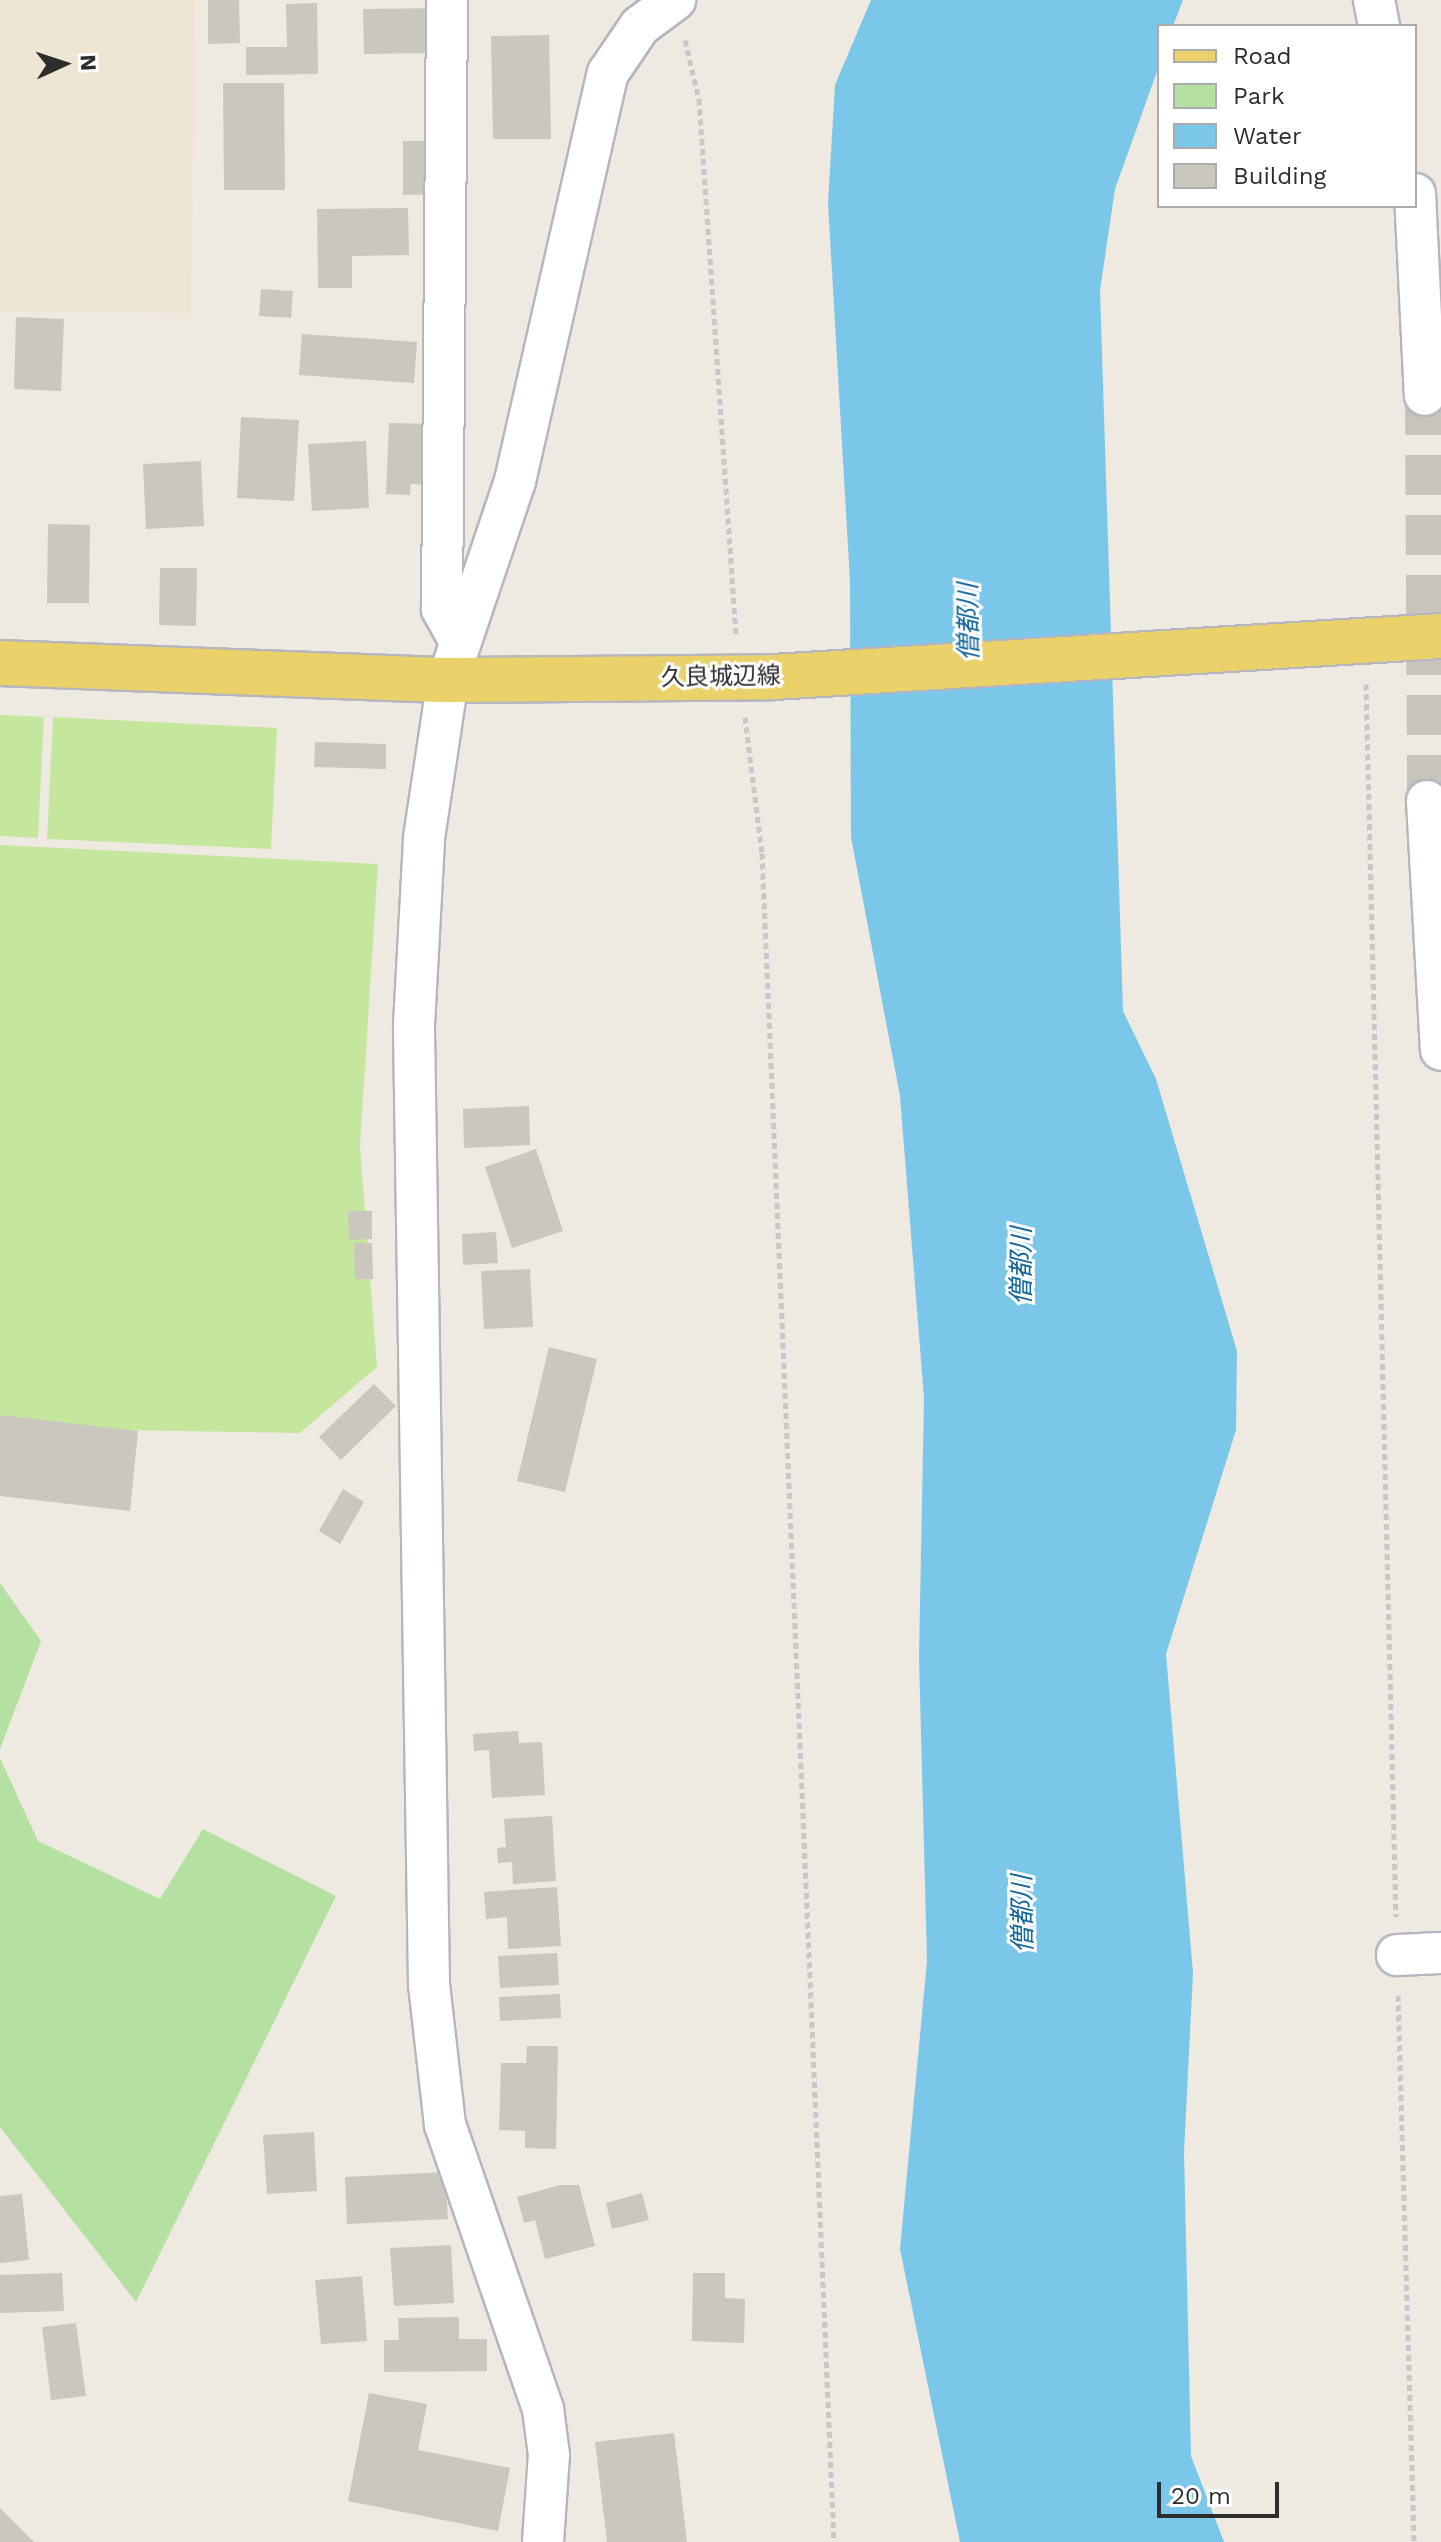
<!DOCTYPE html>
<html>
<head>
<meta charset="utf-8">
<style>
	body { margin:0 }
	#map { position:relative; width:1441px; height:2542px; overflow:hidden; background:#eee9e1; font-family:"Work Sans","Noto Sans JP",sans-serif }
	div>[style] { position:absolute }
	[style*='--x'] { left:calc(var(--x)*1px); top:calc(var(--y)*1px); width:calc(var(--w)*1px); rotate:calc(var(--a)*1deg) }
	.education>* { inset:0; background:#eee6d2 }
	.green>* { inset:0; background:#b4e1a1 }
	.pitch>* { inset:0; background:#c5e79d }
	.water>* { inset:0; background:#7bc7e9 }
	.building>* { inset:0; background:#cac7bf }
	.minor-tunnel>* { height:40px; margin-top:-20px; transform-origin:0; background:repeating-linear-gradient(90deg,#c7c3bd 0 40px,transparent 0 60px) }
	.path>* { height:5px; margin-top:-2.5px; transform-origin:0; background:repeating-linear-gradient(90deg,#c8c8c8 0 6px,transparent 0 10px) }
	.roads { filter:drop-shadow(2px 0 #b4b6c0) drop-shadow(-2px 0 #b4b6c0) drop-shadow(0 2px #b4b6c0) drop-shadow(0 -2px #b4b6c0) }
	.minor>* { height:40px; margin:-20px; padding:0 20px; transform-origin:20px; border-radius:20px; background:#fff }
	.major>* { height:44px; margin:-22px; padding:0 22px; transform-origin:22px; border-radius:22px; background:#ead16a }
	span { translate:-50% -50%; white-space:nowrap; text-align:center; line-height:1.15; -webkit-text-stroke:6px #fff; paint-order:stroke }
	.street-label { font-size:24px; color:#2d2d2d }
	.water-label { font-size:26px; color:#15679a; font-style:italic }
	.legend { position:absolute; left:1157px; top:24px; width:260px; height:184px; box-sizing:border-box; background:#fff; border:2px solid #ababab; margin:0; padding:10px 14px; list-style:none; font-size:24px; color:#2d2d2d }
	.legend li { display:flex; align-items:center; gap:16px; height:40px }
	.legend b { width:40px; border:2px solid #ababab }
	.north { position:absolute; left:24px; top:24px; width:80px; height:80px; -webkit-text-stroke:6px #fff; paint-order:stroke; rotate:87deg; font-size:22px; font-weight:700; line-height:32px; text-align:center; color:#2d2d2d }
	.north::after { content:''; display:block; margin:auto; width:28px; height:36px; background:#2d2d2d; clip-path:polygon(50% 0,100% 100%,50% 72%,0 100%) }
	.scale { position:absolute; left:1157px; top:2482px; width:122px; height:36px; box-sizing:border-box; border:4px solid #2d2d2d; border-top:0; padding-left:10px; font-size:24px; line-height:28px; white-space:nowrap; color:#2d2d2d; -webkit-text-stroke:6px #fff; paint-order:stroke }
</style>
</head>
<body>
<div id="map">
	<div class="education">
		<i style="clip-path:polygon(0 0,195px 0,191px 314px,0 310px)"></i>
	</div>
	<div class="green">
		<i style="clip-path:polygon(0 1583px,41px 1641px,0 1749px)"></i>
		<i style="clip-path:polygon(0 1758px,38px 1841px,160px 1899px,203px 1829px,336px 1896px,136px 2302px,0 2127px)"></i>
	</div>
	<div class="pitch">
		<i style="clip-path:polygon(0 715px,44px 717px,38px 838px,0 836px)"></i>
		<i style="clip-path:polygon(53px 717px,277px 728px,271px 849px,47px 839px)"></i>
		<i style="clip-path:polygon(0 845px,378px 864px,360px 1145px,377px 1367px,300px 1433px,0 1428px)"></i>
	</div>
	<div class="water">
		<i style="clip-path:polygon(871px 0,1183px 0,1173px 26px,1159px 26px,1159px 66px,1115px 189px,1100px 290px,1123px 1011px,1156px 1079px,1237px 1351px,1236px 1430px,1166px 1654px,1193px 1973px,1184px 2152px,1191px 2456px,1224px 2542px,960px 2542px,900px 2249px,927px 1961px,919px 1657px,924px 1398px,900px 1096px,851px 837px,850px 581px,828px 203px,835px 85px)"></i>
	</div>
	<div class="building">
		<i style="clip-path:polygon(208px 0,239px 0,240px 43px,208px 44px)"></i>
		<i style="clip-path:polygon(317px 3px,318px 74px,246px 75px,246px 47px,287px 47px,286px 4px)"></i>
		<i style="clip-path:polygon(440px 8px,440px 53px,364px 54px,363px 9px)"></i>
		<i style="clip-path:polygon(549px 35px,551px 139px,493px 139px,491px 36px)"></i>
		<i style="clip-path:polygon(223px 83px,284px 83px,285px 190px,224px 190px)"></i>
		<i style="clip-path:polygon(403px 141px,439px 141px,440px 194px,403px 195px)"></i>
		<i style="clip-path:polygon(408px 208px,409px 255px,352px 256px,352px 288px,318px 288px,317px 209px)"></i>
		<i style="clip-path:polygon(261px 289px,293px 291px,291px 318px,259px 316px)"></i>
		<i style="clip-path:polygon(16px 317px,64px 319px,61px 391px,14px 389px)"></i>
		<i style="clip-path:polygon(302px 334px,417px 342px,414px 383px,299px 375px)"></i>
		<i style="clip-path:polygon(241px 417px,299px 420px,294px 501px,237px 498px)"></i>
		<i style="clip-path:polygon(389px 423px,432px 424px,429px 485px,411px 484px,410px 495px,386px 494px)"></i>
		<i style="clip-path:polygon(366px 441px,369px 508px,312px 511px,308px 444px)"></i>
		<i style="clip-path:polygon(201px 461px,204px 526px,146px 529px,143px 464px)"></i>
		<i style="clip-path:polygon(48px 524px,90px 525px,89px 603px,47px 603px)"></i>
		<i style="clip-path:polygon(160px 568px,197px 568px,196px 626px,159px 625px)"></i>
		<i style="clip-path:polygon(315px 742px,386px 744px,386px 769px,314px 767px)"></i>
		<i style="clip-path:polygon(529px 1106px,530px 1145px,464px 1148px,463px 1109px)"></i>
		<i style="clip-path:polygon(536px 1149px,563px 1231px,512px 1248px,485px 1167px)"></i>
		<i style="clip-path:polygon(348px 1211px,372px 1211px,372px 1239px,349px 1240px)"></i>
		<i style="clip-path:polygon(496px 1232px,498px 1263px,463px 1265px,462px 1234px)"></i>
		<i style="clip-path:polygon(354px 1243px,372px 1243px,373px 1279px,355px 1279px)"></i>
		<i style="clip-path:polygon(530px 1269px,533px 1327px,484px 1329px,481px 1271px)"></i>
		<i style="clip-path:polygon(549px 1347px,597px 1359px,565px 1492px,517px 1481px)"></i>
		<i style="clip-path:polygon(374px 1384px,396px 1406px,341px 1460px,319px 1437px)"></i>
		<i style="clip-path:polygon(0 1415px,138px 1431px,130px 1511px,0 1496px)"></i>
		<i style="clip-path:polygon(343px 1489px,364px 1502px,340px 1544px,319px 1531px)"></i>
		<i style="clip-path:polygon(518px 1731px,519px 1743px,542px 1742px,545px 1795px,492px 1798px,489px 1750px,474px 1751px,473px 1734px)"></i>
		<i style="clip-path:polygon(552px 1816px,556px 1881px,513px 1884px,512px 1862px,498px 1863px,497px 1848px,506px 1847px,504px 1819px)"></i>
		<i style="clip-path:polygon(557px 1887px,561px 1946px,508px 1949px,507px 1917px,486px 1919px,484px 1892px)"></i>
		<i style="clip-path:polygon(557px 1953px,559px 1985px,500px 1988px,498px 1956px)"></i>
		<i style="clip-path:polygon(560px 1994px,561px 2018px,500px 2021px,499px 1997px)"></i>
		<i style="clip-path:polygon(527px 2046px,558px 2046px,556px 2149px,525px 2148px,525px 2131px,499px 2130px,501px 2063px,526px 2063px)"></i>
		<i style="clip-path:polygon(314px 2132px,317px 2191px,267px 2194px,263px 2135px)"></i>
		<i style="clip-path:polygon(445px 2172px,448px 2219px,347px 2224px,345px 2177px)"></i>
		<i style="clip-path:polygon(560px 2185px,579px 2185px,595px 2246px,545px 2259px,535px 2220px,524px 2223px,517px 2197px)"></i>
		<i style="clip-path:polygon(642px 2193px,649px 2220px,612px 2229px,606px 2203px)"></i>
		<i style="clip-path:polygon(22px 2194px,29px 2260px,0 2263px,0 2196px)"></i>
		<i style="clip-path:polygon(451px 2245px,454px 2303px,394px 2306px,390px 2248px)"></i>
		<i style="clip-path:polygon(62px 2273px,64px 2311px,0 2313px,0 2275px)"></i>
		<i style="clip-path:polygon(693px 2273px,725px 2273px,725px 2298px,745px 2299px,744px 2343px,692px 2341px)"></i>
		<i style="clip-path:polygon(362px 2276px,367px 2341px,321px 2344px,315px 2280px)"></i>
		<i style="clip-path:polygon(459px 2317px,459px 2339px,487px 2339px,487px 2371px,384px 2372px,384px 2340px,399px 2340px,398px 2318px)"></i>
		<i style="clip-path:polygon(76px 2323px,86px 2396px,51px 2400px,42px 2327px)"></i>
		<i style="clip-path:polygon(369px 2393px,427px 2404px,418px 2450px,510px 2468px,498px 2531px,348px 2501px)"></i>
		<i style="clip-path:polygon(674px 2433px,687px 2542px,607px 2542px,595px 2442px)"></i>
		<i style="clip-path:polygon(0 2508px,34px 2542px,0 2542px)"></i>
	</div>
	<div class="minor-tunnel">
		<i style="--x:1425;--y:395;--w:406;--a:89.7"></i>
	</div>
	<div class="path">
		<i style="--x:685;--y:40;--w:61;--a:76.7"></i>
		<i style="--x:699;--y:99;--w:537;--a:86.05"></i>
		<i style="--x:1366;--y:684;--w:1233;--a:88.61"></i>
		<i style="--x:745;--y:717;--w:137;--a:82.9"></i>
		<i style="--x:762;--y:853;--w:1691;--a:87.56"></i>
		<i style="--x:1398;--y:1995;--w:547;--a:88.32"></i>
	</div>
	<div class="roads">
		<div class="minor">
			<i style="--x:447;--y:0;--w:609;--a:90.47"></i>
			<i style="--x:442;--y:609;--w:37;--a:61"></i>
			<i style="--x:1374;--y:0;--w:26;--a:79"></i>
			<i style="--x:1415;--y:194;--w:201;--a:87.2"></i>
			<i style="--x:1427;--y:801;--w:249;--a:86.8"></i>
			<i style="--x:1397;--y:1955;--w:44;--a:-2.6"></i>
			<i style="--x:543;--y:2542;--w:87;--a:-86.1"></i>
			<i style="--x:549;--y:2455;--w:46;--a:-97.4"></i>
			<i style="--x:543;--y:2409;--w:300;--a:-109"></i>
			<i style="--x:445;--y:2125;--w:141;--a:-96.5"></i>
			<i style="--x:429;--y:1985;--w:960;--a:-90.9"></i>
			<i style="--x:414;--y:1025;--w:187;--a:-86.9"></i>
			<i style="--x:424;--y:838;--w:160;--a:-81.4"></i>
			<i style="--x:448;--y:680;--w:210;--a:-71.4"></i>
			<i style="--x:515;--y:481;--w:418;--a:-77.2"></i>
			<i style="--x:608;--y:73;--w:57;--a:-55.8"></i>
			<i style="--x:640;--y:26;--w:44;--a:-36.6"></i>
		</div>
		<div class="major">
			<i style="--x:0;--y:663;--w:448;--a:2.2"></i>
			<i style="--x:448;--y:680;--w:325;--a:-0.5"></i>
			<i style="--x:773;--y:677;--w:669;--a:-3.51"></i>
		</div>
	</div>
	<div class="street-label">
		<span style="left:721px;top:677px;rotate:-1deg">久良城辺線</span>
	</div>
	<div class="water-label">
		<span style="left:969px;top:622px;rotate:-91deg">僧都川</span>
		<span style="left:1022px;top:1266px;rotate:-90deg">僧都川</span>
		<span style="left:1023px;top:1914px;rotate:-91deg">僧都川</span>
	</div>
	<ul class="legend">
	<li><b style="height:10px;background:#ead16a"></b>Road</li>
	<li><b style="height:22px;background:#b4e1a1"></b>Park</li>
	<li><b style="height:22px;background:#7bc7e9"></b>Water</li>
	<li><b style="height:22px;background:#cac7bf"></b>Building</li>
	</ul>
	<div class="north">N</div>
	<div class="scale">20 m</div>
</div>
</body>
</html>
